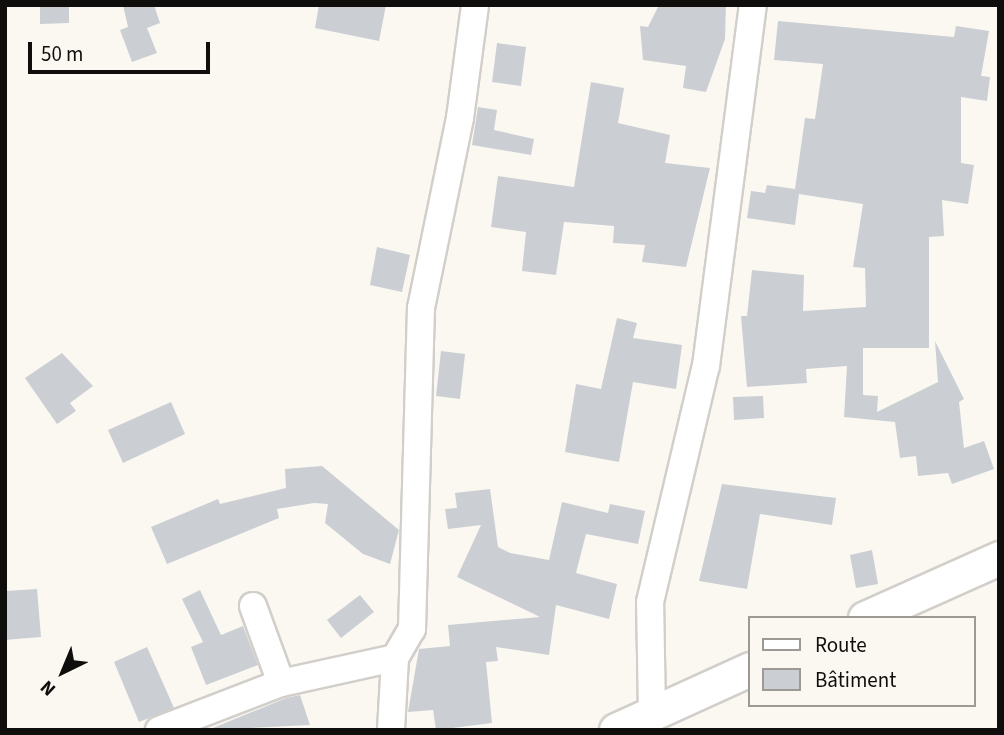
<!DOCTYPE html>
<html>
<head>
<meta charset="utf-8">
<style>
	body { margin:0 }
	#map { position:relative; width:1004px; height:735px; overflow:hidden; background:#fbf8f2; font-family:"Source Sans 3",sans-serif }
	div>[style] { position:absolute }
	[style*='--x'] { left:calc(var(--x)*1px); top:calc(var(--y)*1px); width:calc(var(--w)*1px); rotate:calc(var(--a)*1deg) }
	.building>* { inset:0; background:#cbcfd3 }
	.roads { filter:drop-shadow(2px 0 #d2cfca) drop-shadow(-2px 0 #d2cfca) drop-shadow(0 2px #d2cfca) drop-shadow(0 -2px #d2cfca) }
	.minor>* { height:26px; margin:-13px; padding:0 13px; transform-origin:13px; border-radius:13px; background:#fff }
	.tertiary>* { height:33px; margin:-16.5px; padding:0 16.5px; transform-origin:16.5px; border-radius:16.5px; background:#fff }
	span { translate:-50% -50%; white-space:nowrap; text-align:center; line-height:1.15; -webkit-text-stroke:5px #fbf8f2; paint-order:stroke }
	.frame { position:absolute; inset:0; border:7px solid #0f0e0c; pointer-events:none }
	.legend { position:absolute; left:748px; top:616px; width:228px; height:91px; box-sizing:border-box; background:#fbf8f2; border:2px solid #9d9a96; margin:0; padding:9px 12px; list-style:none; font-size:21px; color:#0f0e0c }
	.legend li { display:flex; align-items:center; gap:14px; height:35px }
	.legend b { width:35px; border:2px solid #9d9a96 }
	.north { position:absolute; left:28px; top:637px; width:70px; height:70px; -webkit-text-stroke:5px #fbf8f2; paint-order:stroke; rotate:223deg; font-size:19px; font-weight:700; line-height:28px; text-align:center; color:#0f0e0c }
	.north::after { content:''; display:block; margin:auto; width:24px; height:32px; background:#0f0e0c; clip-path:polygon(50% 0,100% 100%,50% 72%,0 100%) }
	.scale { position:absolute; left:28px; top:42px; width:182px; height:32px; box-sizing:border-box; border:4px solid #0f0e0c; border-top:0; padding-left:9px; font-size:21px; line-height:24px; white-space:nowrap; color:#0f0e0c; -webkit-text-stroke:5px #fbf8f2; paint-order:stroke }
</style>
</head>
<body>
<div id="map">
	<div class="building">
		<i style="clip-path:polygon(40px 5px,69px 5px,69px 23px,40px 24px)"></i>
		<i style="clip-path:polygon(123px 5px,154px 5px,160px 23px,147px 28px,157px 53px,132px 62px,120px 30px,128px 27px)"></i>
		<i style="clip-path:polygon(319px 5px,386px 5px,379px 41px,315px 28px)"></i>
		<i style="clip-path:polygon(659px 5px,726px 5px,725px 39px,706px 92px,683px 88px,686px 66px,643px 60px,640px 26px,648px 27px)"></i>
		<i style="clip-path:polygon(778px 21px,954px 37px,956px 26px,989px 31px,981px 76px,990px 77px,987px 101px,961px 97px,961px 163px,974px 165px,968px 204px,942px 200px,944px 236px,929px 237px,929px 348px,863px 348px,863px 395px,878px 396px,877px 412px,938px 382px,935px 341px,964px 399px,959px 402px,964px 448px,984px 441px,994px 469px,952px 484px,948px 473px,918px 476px,916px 456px,900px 458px,895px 422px,844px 417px,847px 366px,806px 369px,807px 383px,747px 387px,741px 316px,747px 316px,752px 270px,804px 275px,803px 311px,866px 307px,865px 268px,853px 267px,863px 204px,799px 194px,795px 225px,747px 218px,751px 191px,765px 193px,767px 185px,795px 189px,805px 118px,815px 119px,823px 64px,774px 60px)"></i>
		<i style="clip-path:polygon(497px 43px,526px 47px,521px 86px,492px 82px)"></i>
		<i style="clip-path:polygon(591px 82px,624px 88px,618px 123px,670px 135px,665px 163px,710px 168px,686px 267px,642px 262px,645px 245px,613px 243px,614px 226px,564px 222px,556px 275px,522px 271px,526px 232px,491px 227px,498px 176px,574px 187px)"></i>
		<i style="clip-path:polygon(478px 107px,497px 110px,494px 130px,534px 139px,531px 155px,472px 145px)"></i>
		<i style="clip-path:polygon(377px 247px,410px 255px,402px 292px,370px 285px)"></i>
		<i style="clip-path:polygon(617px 318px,637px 323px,633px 338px,682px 345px,676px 389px,633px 382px,619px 462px,565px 452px,576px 384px,601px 389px)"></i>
		<i style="clip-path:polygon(441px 351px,465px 354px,460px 399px,436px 396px)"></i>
		<i style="clip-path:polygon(62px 353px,93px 386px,70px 403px,76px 411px,57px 424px,25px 378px)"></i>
		<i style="clip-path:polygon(763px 396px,764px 418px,734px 420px,733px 397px)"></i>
		<i style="clip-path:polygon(171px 402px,185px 434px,123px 463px,108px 430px)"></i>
		<i style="clip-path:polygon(322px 466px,399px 530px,390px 564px,363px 554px,325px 523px,328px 504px,314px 503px,277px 509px,279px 518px,167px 564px,151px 527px,218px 499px,220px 504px,286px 488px,285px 469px)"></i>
		<i style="clip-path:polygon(722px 484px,836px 498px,832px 525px,760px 514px,747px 589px,699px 581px)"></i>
		<i style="clip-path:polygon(490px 489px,498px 547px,510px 553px,549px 560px,562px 502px,608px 513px,610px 504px,645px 511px,638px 544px,586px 534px,576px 573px,617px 584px,609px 619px,556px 605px,549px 655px,496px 647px,498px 661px,486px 662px,492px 723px,436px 730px,433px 710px,408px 712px,419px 649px,450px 646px,448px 625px,540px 617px,457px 577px,481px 525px,448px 529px,445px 509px,457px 508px,455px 493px)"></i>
		<i style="clip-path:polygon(872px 550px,878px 584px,856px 588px,850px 555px)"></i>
		<i style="clip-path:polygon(37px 589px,41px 637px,5px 640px,5px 591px)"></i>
		<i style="clip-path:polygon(200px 590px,221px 635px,243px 626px,258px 665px,206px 685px,191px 647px,203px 642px,182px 599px)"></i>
		<i style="clip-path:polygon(360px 595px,374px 612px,341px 638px,327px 620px)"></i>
		<i style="clip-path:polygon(147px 647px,174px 708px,139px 722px,114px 662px)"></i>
		<i style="clip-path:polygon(300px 695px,310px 725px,208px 730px,286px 698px)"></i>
	</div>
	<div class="roads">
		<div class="minor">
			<i style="--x:253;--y:606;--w:82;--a:70"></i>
			<i style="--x:281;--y:683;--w:117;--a:-12.4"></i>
			<i style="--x:652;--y:713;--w:111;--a:-91"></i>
			<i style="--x:650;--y:602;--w:243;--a:-76.7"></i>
			<i style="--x:706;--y:366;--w:364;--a:-82.6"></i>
			<i style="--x:159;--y:730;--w:131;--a:-21.1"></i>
			<i style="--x:391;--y:730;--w:72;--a:-86.8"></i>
			<i style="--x:395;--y:658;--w:34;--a:-60"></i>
			<i style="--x:412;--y:629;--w:321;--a:-88.4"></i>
			<i style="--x:421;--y:308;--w:194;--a:-78.4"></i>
			<i style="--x:460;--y:118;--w:114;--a:-82.4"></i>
		</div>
		<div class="tertiary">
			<i style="--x:865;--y:618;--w:147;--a:-24.1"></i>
			<i style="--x:616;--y:730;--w:147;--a:-24.5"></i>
		</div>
	</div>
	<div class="frame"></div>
	<ul class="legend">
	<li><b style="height:9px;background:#fff"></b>Route</li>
	<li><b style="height:19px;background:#cbcfd3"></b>Bâtiment</li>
	</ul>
	<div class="north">N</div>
	<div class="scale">50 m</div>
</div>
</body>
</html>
